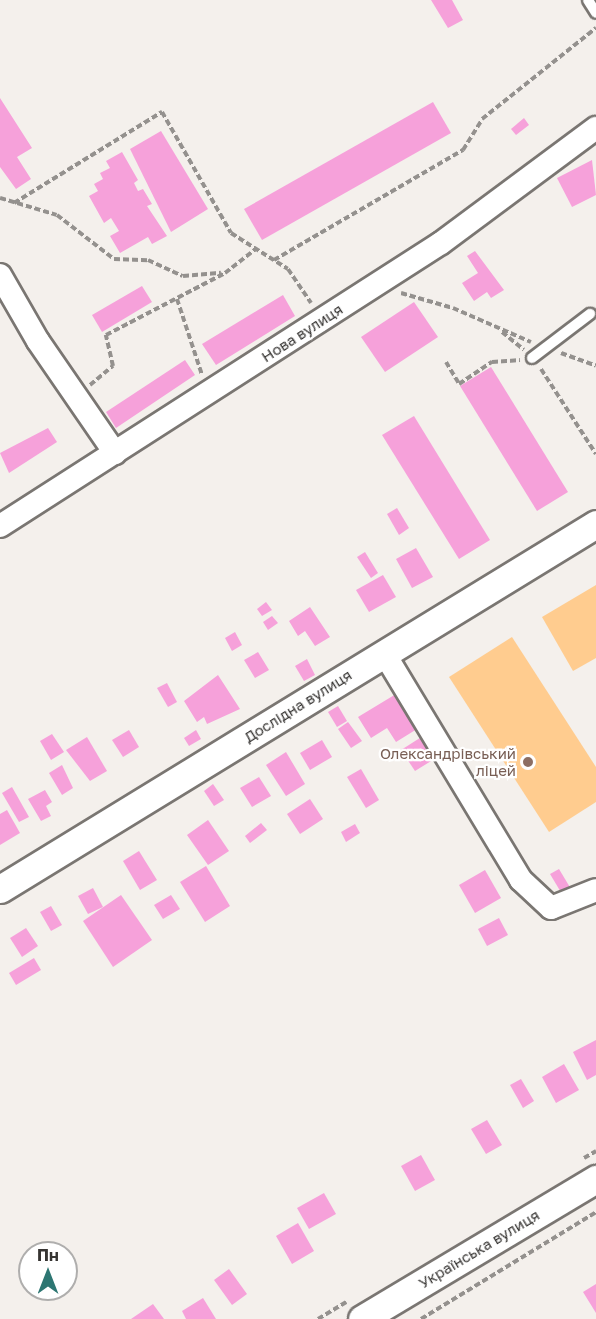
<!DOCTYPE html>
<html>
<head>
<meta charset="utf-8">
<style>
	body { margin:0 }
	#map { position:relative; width:596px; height:1319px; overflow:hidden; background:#f4f0ec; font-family:"Golos Text",sans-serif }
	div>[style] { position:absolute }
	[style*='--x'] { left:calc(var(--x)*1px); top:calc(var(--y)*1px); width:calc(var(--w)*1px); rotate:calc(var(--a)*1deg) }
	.green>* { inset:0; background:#ffcc8f }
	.building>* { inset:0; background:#f6a1da }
	.path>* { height:4px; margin-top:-2px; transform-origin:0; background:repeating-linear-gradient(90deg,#94918e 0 6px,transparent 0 9px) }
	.roads { filter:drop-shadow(2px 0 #7a7672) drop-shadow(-2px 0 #7a7672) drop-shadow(0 2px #7a7672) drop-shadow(0 -2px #7a7672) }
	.service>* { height:10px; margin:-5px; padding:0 5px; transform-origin:5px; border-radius:5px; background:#fff }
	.minor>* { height:22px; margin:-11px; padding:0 11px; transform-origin:11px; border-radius:11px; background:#fff }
	.tertiary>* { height:27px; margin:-13.5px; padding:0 13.5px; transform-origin:13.5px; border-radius:13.5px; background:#fff }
	.dots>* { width:16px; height:16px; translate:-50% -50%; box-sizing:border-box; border:3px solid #fff; border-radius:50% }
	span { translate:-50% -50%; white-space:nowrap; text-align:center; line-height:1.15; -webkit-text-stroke:4.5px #fff; paint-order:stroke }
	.street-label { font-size:15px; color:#363432 }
	.education-label { font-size:15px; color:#785e54 }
	.right { translate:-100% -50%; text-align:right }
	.north { position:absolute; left:18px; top:1241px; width:60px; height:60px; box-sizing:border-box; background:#fff; border:2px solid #afaead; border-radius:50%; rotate:0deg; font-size:16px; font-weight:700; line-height:24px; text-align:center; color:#363432 }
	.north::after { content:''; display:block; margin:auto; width:21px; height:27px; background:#2d7672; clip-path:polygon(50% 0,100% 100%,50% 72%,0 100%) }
</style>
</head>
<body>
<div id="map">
	<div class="green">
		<i style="clip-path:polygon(596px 585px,596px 658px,573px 671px,542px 617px)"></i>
		<i style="clip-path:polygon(512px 637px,596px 767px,596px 802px,549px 832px,449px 677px)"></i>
	</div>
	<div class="building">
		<i style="clip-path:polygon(431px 0,452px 0,463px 20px,448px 28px)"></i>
		<i style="clip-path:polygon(0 98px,32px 148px,17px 157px,31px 179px,16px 189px,0 167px)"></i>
		<i style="clip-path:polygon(433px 102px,451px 133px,262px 240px,244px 209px)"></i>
		<i style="clip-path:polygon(524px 118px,529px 125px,516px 135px,511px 129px)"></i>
		<i style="clip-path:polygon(161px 131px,208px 209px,171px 232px,130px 149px)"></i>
		<i style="clip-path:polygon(122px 152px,138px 180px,134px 183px,138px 191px,143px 189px,152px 204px,147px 206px,167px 236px,152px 244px,148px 237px,120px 253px,110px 236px,119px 231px,111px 218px,104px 223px,89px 196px,98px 191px,94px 184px,103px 179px,100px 173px,110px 168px,106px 161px)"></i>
		<i style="clip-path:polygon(592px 160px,596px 195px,572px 207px,557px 178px)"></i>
		<i style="clip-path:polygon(475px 251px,504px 290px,491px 298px,487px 292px,474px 301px,462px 283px,478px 273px,467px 256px)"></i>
		<i style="clip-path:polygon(142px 286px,152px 302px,102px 332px,92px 315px)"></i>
		<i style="clip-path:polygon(283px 295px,295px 316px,216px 365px,202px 344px)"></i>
		<i style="clip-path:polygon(414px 302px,438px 337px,385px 372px,361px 337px)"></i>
		<i style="clip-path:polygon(185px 360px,195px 375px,116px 428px,106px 412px)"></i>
		<i style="clip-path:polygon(491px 367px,568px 492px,537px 511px,460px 386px)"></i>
		<i style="clip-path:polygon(414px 416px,490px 540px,459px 559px,382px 435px)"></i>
		<i style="clip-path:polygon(48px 428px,57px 442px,9px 473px,0 453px)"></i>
		<i style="clip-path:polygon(397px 508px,409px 528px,399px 535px,387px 514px)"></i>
		<i style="clip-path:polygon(416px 548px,433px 577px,412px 588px,396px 559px)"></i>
		<i style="clip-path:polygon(365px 552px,378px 573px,371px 578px,357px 557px)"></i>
		<i style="clip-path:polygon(383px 575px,396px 597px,369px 612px,356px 590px)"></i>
		<i style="clip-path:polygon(266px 602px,272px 610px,262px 616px,257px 609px)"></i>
		<i style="clip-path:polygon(310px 607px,330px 637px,315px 646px,305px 631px,298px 636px,289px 621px)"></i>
		<i style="clip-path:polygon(272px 616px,278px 623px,268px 630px,263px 622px)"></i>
		<i style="clip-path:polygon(235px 632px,242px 645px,232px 651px,225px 638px)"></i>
		<i style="clip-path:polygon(258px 652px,269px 670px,255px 678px,244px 660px)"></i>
		<i style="clip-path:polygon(307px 659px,315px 675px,304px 681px,295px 666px)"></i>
		<i style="clip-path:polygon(218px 675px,240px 709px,207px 724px,204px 717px,197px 722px,184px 701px)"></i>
		<i style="clip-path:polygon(167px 683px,177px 702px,168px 707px,157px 688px)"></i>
		<i style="clip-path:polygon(396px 694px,417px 729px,396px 742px,387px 728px,371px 738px,358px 717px)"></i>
		<i style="clip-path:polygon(338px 706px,347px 721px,337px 727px,328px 712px)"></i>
		<i style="clip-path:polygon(348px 722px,362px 741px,351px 748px,338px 729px)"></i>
		<i style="clip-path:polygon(129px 730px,139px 747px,123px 757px,112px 740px)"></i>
		<i style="clip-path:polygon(196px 730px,201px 739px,189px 746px,184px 738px)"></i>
		<i style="clip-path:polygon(52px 734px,64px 752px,51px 760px,40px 741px)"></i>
		<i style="clip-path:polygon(423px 736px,436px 758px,415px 771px,401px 750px)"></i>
		<i style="clip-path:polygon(87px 737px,107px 771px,90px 781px,66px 750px)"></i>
		<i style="clip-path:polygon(322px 740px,332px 757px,310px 770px,300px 753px)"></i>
		<i style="clip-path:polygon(286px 752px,305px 784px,286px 796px,266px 765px)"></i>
		<i style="clip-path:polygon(62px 765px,73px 788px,62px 795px,49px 773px)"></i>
		<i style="clip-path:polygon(361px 769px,379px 800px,366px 808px,347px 777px)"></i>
		<i style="clip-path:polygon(259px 777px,271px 796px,252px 807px,240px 788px)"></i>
		<i style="clip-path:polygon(213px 784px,224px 800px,214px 806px,204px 791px)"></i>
		<i style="clip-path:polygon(12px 787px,29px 817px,19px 822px,2px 793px)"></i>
		<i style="clip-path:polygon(45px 790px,52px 802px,46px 806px,51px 816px,41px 821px,28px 799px)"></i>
		<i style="clip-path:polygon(310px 799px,323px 819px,300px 834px,287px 814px)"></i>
		<i style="clip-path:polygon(7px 810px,20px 833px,0 845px,0 814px)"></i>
		<i style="clip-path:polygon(208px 820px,229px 851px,208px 865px,187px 835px)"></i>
		<i style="clip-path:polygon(261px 823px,267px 830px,250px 843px,245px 836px)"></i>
		<i style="clip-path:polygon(355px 824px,360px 833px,346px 842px,341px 832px)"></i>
		<i style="clip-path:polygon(139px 851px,157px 880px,140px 890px,123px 861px)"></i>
		<i style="clip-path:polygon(206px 866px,230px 906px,205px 922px,180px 882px)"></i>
		<i style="clip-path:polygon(559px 869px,571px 889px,562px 894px,550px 874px)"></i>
		<i style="clip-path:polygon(485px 870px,501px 898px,475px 913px,459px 885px)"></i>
		<i style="clip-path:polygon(93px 888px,103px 907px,88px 914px,78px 896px)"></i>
		<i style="clip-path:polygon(121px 895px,152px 940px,113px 967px,83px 921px)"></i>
		<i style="clip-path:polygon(171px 895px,180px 909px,163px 919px,154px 905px)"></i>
		<i style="clip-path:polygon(51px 906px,62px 925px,51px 931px,40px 912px)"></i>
		<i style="clip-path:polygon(499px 918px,508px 935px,487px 946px,478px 929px)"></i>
		<i style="clip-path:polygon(26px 928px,38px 946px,22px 957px,10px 938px)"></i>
		<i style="clip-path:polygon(34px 958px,41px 970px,16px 985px,9px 973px)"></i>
		<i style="clip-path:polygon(596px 1040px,596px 1075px,587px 1080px,573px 1052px)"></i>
		<i style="clip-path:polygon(564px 1064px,579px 1090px,556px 1103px,542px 1077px)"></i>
		<i style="clip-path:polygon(521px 1079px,534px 1101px,523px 1108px,510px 1085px)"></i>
		<i style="clip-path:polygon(487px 1120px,502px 1145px,486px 1154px,471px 1129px)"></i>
		<i style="clip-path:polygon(421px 1155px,435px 1180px,415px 1191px,401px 1166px)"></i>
		<i style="clip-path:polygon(324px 1193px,336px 1214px,309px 1229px,297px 1208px)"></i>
		<i style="clip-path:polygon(298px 1223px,314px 1251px,292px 1264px,276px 1236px)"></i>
		<i style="clip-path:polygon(229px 1269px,247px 1294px,232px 1305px,214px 1280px)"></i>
		<i style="clip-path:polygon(596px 1284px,596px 1313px,583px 1292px)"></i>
		<i style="clip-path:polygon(203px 1298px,216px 1319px,186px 1319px,182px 1311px)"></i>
		<i style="clip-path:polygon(153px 1304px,164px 1319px,131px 1319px)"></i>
	</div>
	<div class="path">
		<i style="--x:0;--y:198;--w:59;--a:16.6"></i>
		<i style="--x:57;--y:215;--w:72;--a:37.7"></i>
		<i style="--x:114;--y:259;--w:34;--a:2"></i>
		<i style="--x:148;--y:260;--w:38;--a:25"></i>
		<i style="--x:183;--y:276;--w:38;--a:-5"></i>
		<i style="--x:14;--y:203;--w:174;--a:-31.6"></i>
		<i style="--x:162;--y:112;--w:139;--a:60.3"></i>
		<i style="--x:231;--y:233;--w:67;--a:32.3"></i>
		<i style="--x:288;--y:269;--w:41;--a:55.9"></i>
		<i style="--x:274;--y:260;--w:219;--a:-30.2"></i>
		<i style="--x:463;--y:150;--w:36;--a:-58"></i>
		<i style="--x:482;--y:119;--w:146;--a:-38.6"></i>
		<i style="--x:401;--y:293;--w:54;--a:16.1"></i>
		<i style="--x:453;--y:308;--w:85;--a:23.6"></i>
		<i style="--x:177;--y:299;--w:80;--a:71.8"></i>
		<i style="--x:502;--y:332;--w:28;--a:39"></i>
		<i style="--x:561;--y:353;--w:37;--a:20"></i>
		<i style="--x:446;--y:362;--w:26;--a:59"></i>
		<i style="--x:459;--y:384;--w:40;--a:-34"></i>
		<i style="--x:492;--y:362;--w:28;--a:-4"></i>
		<i style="--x:541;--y:369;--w:101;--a:57.1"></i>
		<i style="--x:90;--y:385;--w:30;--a:-40"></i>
		<i style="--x:113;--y:366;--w:32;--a:-103"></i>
		<i style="--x:106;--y:335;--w:134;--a:-27.5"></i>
		<i style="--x:225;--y:273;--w:39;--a:-38"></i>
		<i style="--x:584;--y:1158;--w:14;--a:-30"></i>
		<i style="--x:318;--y:1319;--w:33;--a:-31"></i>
		<i style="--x:421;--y:1319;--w:205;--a:-31.4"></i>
	</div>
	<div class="roads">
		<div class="service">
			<i style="--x:588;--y:0;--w:15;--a:58"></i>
			<i style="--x:532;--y:358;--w:73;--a:-37.2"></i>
		</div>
		<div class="minor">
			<i style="--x:0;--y:275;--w:76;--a:60.1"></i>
			<i style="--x:38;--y:341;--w:136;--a:55.5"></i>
			<i style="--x:0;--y:526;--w:524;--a:-32.69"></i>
			<i style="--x:441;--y:243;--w:193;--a:-36.6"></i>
			<i style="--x:384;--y:653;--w:265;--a:58.9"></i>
			<i style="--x:521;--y:880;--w:41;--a:43"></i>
			<i style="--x:551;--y:908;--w:48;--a:-21.8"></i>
		</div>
		<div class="tertiary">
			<i style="--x:0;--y:889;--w:699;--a:-31.48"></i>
			<i style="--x:362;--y:1319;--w:273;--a:-30.9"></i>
		</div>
	</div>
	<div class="dots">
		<i style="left:528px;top:762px;background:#8d6e63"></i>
	</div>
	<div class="street-label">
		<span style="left:302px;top:333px;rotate:-33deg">Нова вулиця</span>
		<span style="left:298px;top:706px;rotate:-32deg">Дослідна вулиця</span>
		<span style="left:479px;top:1249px;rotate:-31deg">Українська вулиця</span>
	</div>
	<div class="education-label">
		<span class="right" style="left:516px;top:762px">Олександрівський<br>ліцей</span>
	</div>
	<div class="north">Пн</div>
</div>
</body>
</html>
